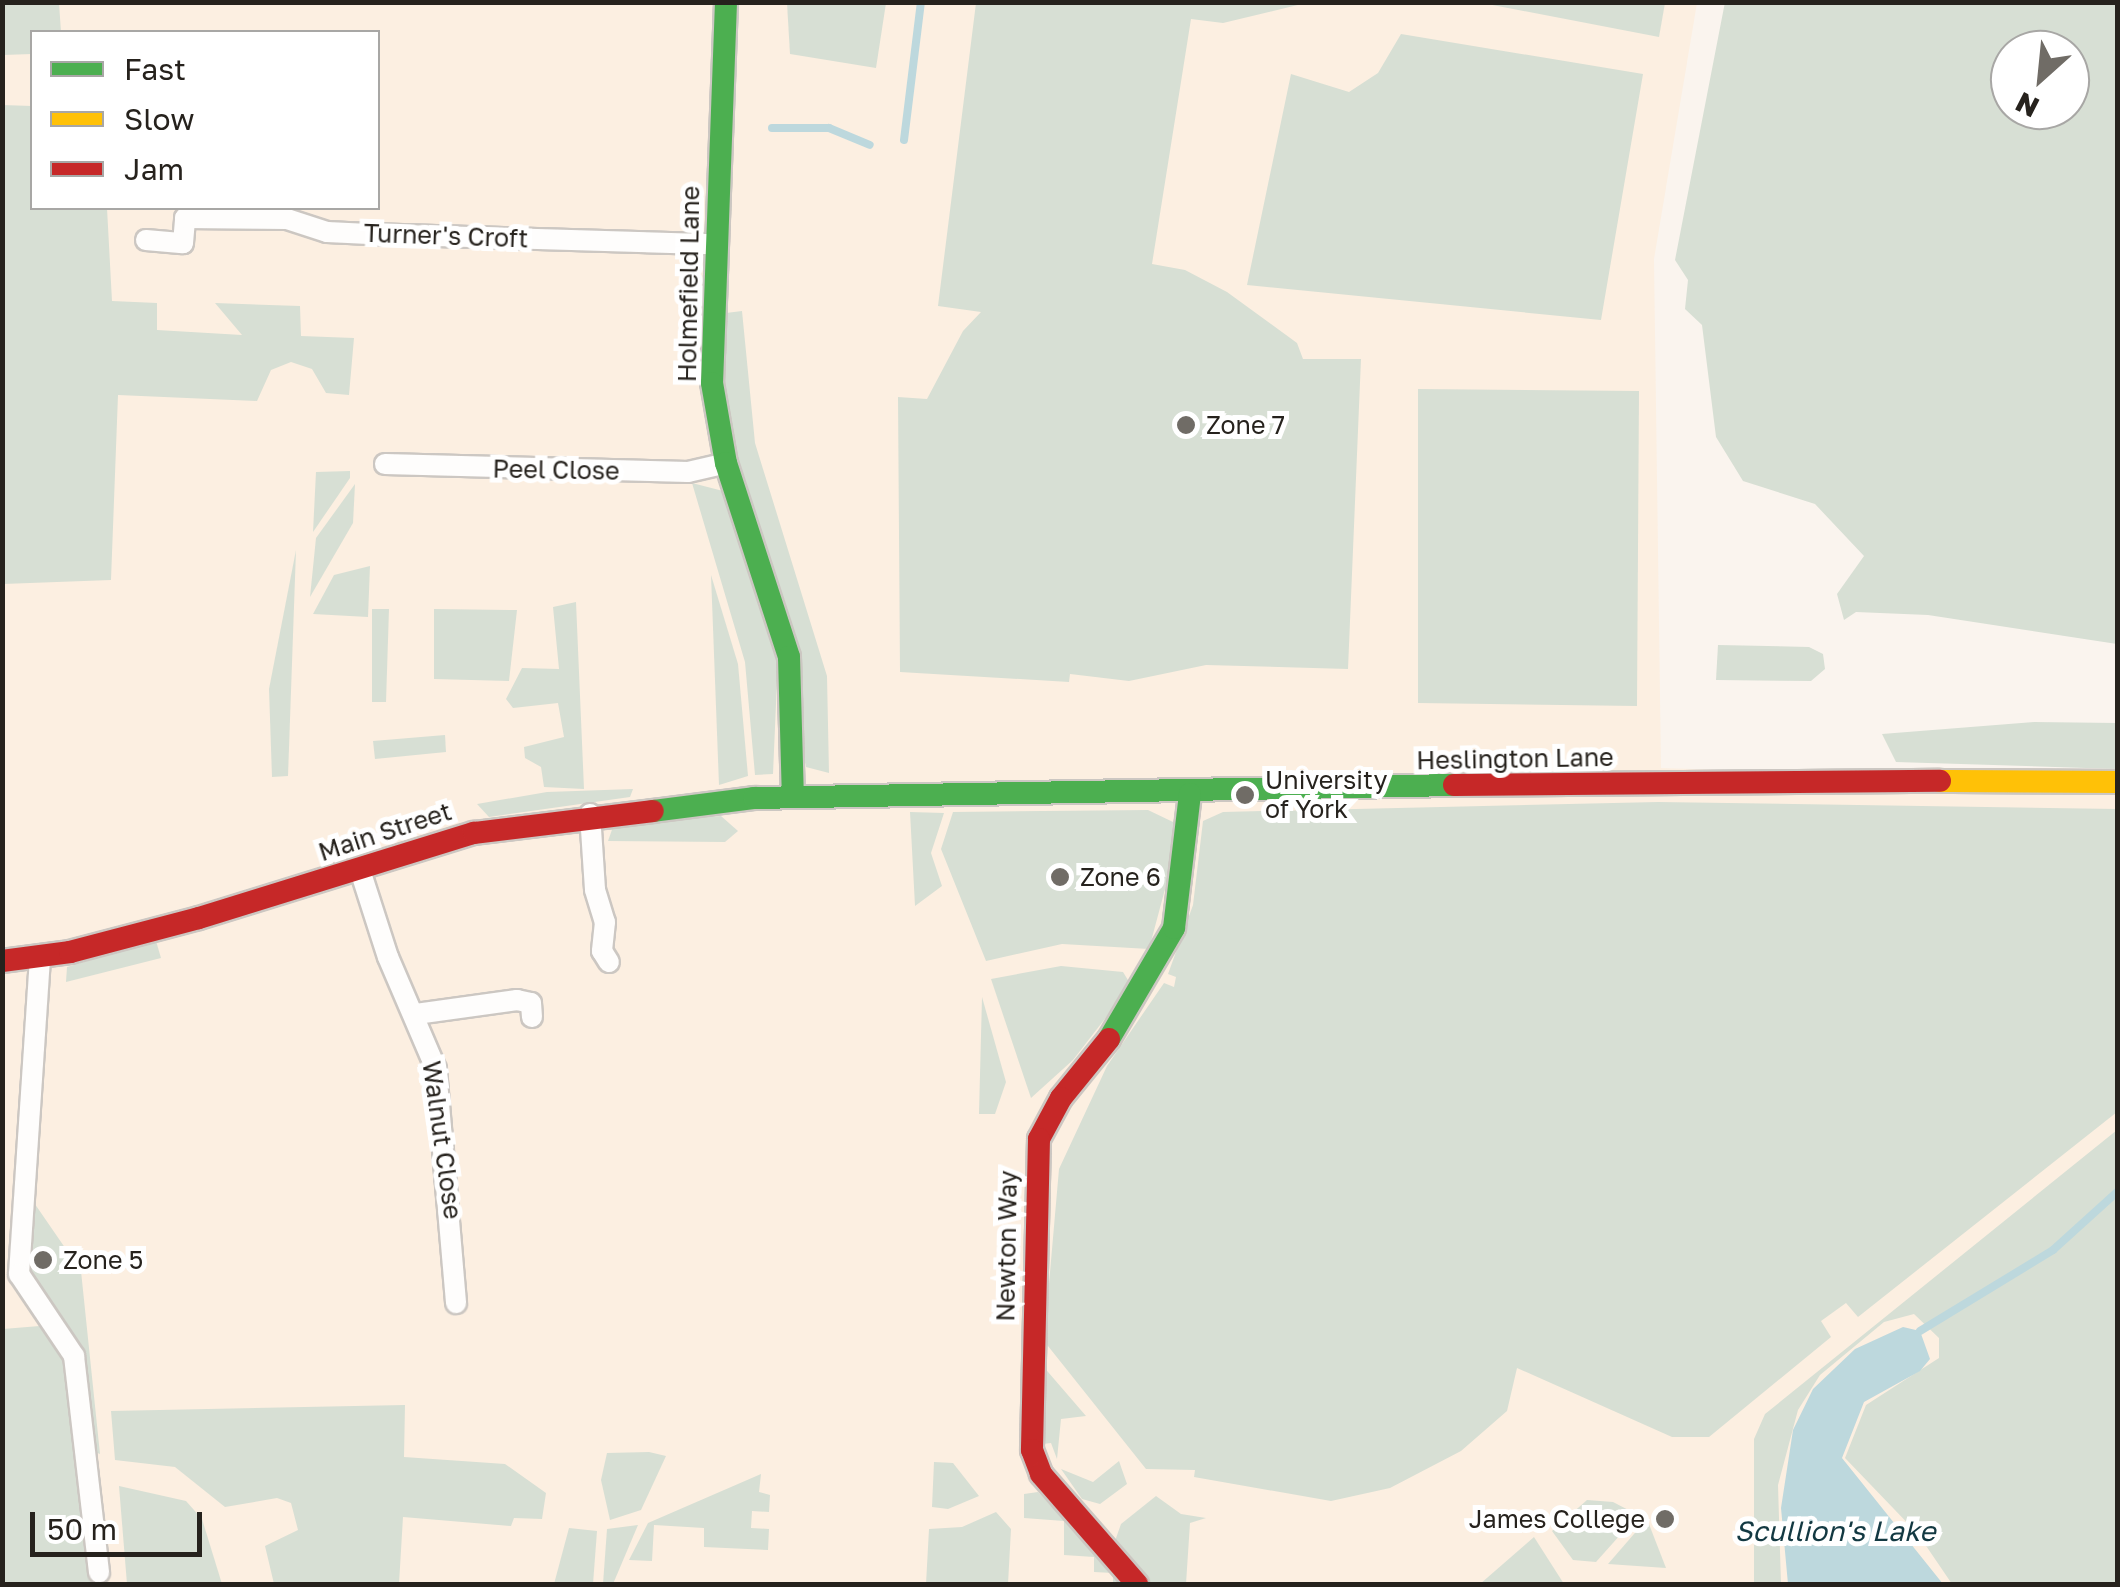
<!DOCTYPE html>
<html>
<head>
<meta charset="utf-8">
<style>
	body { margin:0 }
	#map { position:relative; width:2120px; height:1587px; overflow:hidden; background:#faf4ee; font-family:"Golos Text",sans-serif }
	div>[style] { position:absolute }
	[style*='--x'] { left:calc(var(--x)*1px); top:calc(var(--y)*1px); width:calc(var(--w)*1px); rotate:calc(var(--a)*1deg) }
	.built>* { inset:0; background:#fcefe1 }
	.green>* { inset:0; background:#d7dfd4 }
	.water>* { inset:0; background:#bdd8dd }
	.stream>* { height:8px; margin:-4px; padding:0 4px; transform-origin:4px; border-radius:4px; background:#bdd8dd }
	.roads { filter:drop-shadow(2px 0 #ccc7c2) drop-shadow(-2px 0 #ccc7c2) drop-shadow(0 2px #ccc7c2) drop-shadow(0 -2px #ccc7c2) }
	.street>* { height:20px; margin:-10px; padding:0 10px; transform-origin:10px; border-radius:10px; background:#fefdfc }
	.fast>* { height:22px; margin:-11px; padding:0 11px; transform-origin:11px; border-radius:11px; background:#4caf50 }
	.slow>* { height:22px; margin:-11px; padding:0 11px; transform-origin:11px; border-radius:11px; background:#ffc107 }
	.jam>* { height:22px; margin:-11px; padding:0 11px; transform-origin:11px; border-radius:11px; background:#c62828 }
	.dots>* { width:28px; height:28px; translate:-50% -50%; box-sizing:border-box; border:5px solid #fff; border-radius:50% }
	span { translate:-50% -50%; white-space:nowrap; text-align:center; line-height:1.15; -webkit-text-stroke:10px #fff; paint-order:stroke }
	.street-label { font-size:25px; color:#26221d }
	.poi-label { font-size:25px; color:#26221d }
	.left { translate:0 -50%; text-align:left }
	.right { translate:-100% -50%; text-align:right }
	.water-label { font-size:28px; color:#133942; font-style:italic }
	.frame { position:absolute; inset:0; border:5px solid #26221d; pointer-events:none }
	.legend { position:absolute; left:30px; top:30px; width:350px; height:180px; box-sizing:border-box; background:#fff; border:2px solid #a8a7a5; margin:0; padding:12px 18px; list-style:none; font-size:30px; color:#26221d }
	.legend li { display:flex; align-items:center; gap:20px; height:50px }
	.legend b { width:50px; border:2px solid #a8a7a5 }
	.north { position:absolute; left:1990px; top:30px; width:100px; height:100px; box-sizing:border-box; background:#fff; border:2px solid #a8a7a5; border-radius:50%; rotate:207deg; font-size:28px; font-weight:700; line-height:40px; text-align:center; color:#26221d }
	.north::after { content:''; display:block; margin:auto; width:35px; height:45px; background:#706c66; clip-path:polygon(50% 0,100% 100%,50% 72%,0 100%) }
	.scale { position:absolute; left:30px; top:1512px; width:172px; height:45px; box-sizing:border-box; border:5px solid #26221d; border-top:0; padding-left:12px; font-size:30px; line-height:35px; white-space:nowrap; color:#26221d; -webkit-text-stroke:8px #fff; paint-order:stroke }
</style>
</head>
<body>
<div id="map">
	<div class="built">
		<i style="clip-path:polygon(evenodd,3px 3px,1697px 3px,1654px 259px,1661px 768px,2117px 782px,2117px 1584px,3px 1584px,3px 3px,32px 32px,378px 32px,378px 208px,32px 208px,32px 32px)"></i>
	</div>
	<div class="green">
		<i style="clip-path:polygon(3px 2px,59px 3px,61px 32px,32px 32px,32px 54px,3px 55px)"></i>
		<i style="clip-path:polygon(evenodd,1725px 2px,2117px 3px,2117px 644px,1928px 615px,1856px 612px,1844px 620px,1837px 594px,1864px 556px,1815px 504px,1743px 481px,1716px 437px,1702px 325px,1685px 309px,1688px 280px,1675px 260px,1725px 2px,2070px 50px,2070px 110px,2010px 110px,2010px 50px,2070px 50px)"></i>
		<i style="clip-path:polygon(787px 3px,886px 3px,876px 68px,790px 54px)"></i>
		<i style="clip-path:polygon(976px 3px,1306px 3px,1223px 23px,1191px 19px,1152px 264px,1185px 270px,1227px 292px,1297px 343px,1303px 359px,1361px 359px,1348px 669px,1206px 665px,1129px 681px,1070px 674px,1069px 682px,900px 672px,898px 397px,927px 399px,963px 331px,981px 312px,938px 306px)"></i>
		<i style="clip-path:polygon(1482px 3px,1665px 2px,1665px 3px,1659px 37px)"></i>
		<i style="clip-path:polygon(1401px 34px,1643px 74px,1601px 320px,1247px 285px,1291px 74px,1349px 92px,1378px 73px)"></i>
		<i style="clip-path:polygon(2px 105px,32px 106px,32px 208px,107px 208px,112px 301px,157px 303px,157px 330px,242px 335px,215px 303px,300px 306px,301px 336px,354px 338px,349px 395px,326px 393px,312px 369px,291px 362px,271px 370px,257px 401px,118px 395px,111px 580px,3px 584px)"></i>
		<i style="clip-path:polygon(742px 311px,755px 443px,827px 676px,829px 773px,806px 767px,724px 395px,726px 313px)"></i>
		<i style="clip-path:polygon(1418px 389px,1639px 391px,1637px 706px,1418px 703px)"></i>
		<i style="clip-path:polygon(350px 471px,350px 478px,313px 532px,316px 472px)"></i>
		<i style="clip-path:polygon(692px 483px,723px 491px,778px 658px,773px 774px,755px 775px,745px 662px)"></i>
		<i style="clip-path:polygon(355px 484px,353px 523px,310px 597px,316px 538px)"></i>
		<i style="clip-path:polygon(296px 550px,288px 776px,272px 777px,269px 689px)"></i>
		<i style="clip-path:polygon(370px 566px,368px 617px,313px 614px,334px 575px)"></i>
		<i style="clip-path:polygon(711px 575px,738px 664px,748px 776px,719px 785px)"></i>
		<i style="clip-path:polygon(576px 602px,584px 789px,544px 787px,541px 767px,525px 758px,524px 747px,564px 737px,558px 703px,513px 708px,506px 699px,522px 668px,559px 669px,553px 607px)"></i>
		<i style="clip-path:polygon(372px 609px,389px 609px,386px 702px,372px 702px)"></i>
		<i style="clip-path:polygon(434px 609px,517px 610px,509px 681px,434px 679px)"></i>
		<i style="clip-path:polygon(1718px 645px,1809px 647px,1823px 654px,1825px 669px,1811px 681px,1716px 680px)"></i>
		<i style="clip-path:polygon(2034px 722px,2117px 723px,2117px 769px,1896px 762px,1882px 734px)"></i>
		<i style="clip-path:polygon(445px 735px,446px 752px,375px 759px,373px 741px)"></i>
		<i style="clip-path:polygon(633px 789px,630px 797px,489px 817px,477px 804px,547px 792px)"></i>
		<i style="clip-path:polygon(1658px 802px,2117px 809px,2117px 1112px,1858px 1317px,1846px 1303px,1821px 1321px,1831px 1337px,1709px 1437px,1672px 1437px,1517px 1368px,1507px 1411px,1461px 1451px,1390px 1488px,1331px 1501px,1194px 1477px,1195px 1470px,1146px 1469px,1044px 1341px,1059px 1169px,1107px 1066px,1164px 983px,1174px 987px,1176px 977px,1168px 974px,1193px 905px,1203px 821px,1223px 812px)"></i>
		<i style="clip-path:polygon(1148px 810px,1173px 822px,1172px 863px,1149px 949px,1062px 944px,986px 961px,941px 849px,953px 812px)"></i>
		<i style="clip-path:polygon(910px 812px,944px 813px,931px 853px,942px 886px,915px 906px)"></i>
		<i style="clip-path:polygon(721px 816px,738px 831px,725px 842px,608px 841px,614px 824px)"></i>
		<i style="clip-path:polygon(156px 941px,161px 958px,66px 982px,67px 967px)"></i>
		<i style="clip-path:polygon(1061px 966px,1123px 972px,1131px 985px,1073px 1060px,1031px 1098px,991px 979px)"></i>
		<i style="clip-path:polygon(982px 997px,1006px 1082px,995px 1114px,979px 1114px)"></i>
		<i style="clip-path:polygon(2117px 1130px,2117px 1584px,1952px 1584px,1918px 1534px,1845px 1458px,1866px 1405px,1939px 1358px,1939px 1338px,1914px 1314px,1884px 1322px,1820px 1375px,1798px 1410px,1778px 1485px,1781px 1584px,1754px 1584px,1754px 1439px,1765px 1414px)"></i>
		<i style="clip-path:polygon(28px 1194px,81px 1271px,100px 1454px,95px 1452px,76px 1340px,66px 1327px,101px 1584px,3px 1584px,3px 1329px,64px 1324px,29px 1275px)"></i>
		<i style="clip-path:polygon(1042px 1365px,1086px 1416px,1061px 1419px,1057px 1459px,1051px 1443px,1043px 1444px)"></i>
		<i style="clip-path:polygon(405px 1405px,404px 1457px,505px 1464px,546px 1493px,542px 1519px,514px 1518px,511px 1526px,403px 1517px,399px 1584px,274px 1584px,265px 1546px,298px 1530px,291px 1503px,277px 1498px,225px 1507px,175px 1467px,115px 1460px,111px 1411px)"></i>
		<i style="clip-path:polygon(649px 1452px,666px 1456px,641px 1510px,610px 1520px,601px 1480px,607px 1453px)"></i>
		<i style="clip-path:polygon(1119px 1461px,1127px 1484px,1100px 1504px,1082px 1499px,1061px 1469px,1093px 1482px)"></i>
		<i style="clip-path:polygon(934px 1462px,953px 1463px,979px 1496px,948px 1509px,932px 1507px)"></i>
		<i style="clip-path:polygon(761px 1474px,759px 1492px,770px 1495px,769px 1512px,752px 1511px,751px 1528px,769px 1529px,768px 1550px,704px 1547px,704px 1528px,654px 1525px,652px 1561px,629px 1560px,648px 1523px)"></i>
		<i style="clip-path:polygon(119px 1486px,186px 1501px,202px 1519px,222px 1584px,127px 1584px)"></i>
		<i style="clip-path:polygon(1038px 1492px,1125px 1584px,1113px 1584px,1113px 1573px,1094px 1572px,1094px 1557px,1064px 1555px,1064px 1521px,1024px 1518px,1024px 1494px)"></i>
		<i style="clip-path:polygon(1156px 1496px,1181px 1514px,1206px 1518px,1190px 1523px,1186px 1584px,1150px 1584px,1115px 1541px,1121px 1524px)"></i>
		<i style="clip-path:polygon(1587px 1500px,1613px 1502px,1638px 1515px,1596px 1562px,1573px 1560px,1552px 1531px)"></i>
		<i style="clip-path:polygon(996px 1512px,1011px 1529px,1008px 1584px,926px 1584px,929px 1529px,962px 1527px)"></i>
		<i style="clip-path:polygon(1647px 1519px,1666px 1568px,1608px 1564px)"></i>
		<i style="clip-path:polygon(638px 1525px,613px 1584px,603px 1584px,607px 1529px)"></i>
		<i style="clip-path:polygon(569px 1528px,597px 1531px,593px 1584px,554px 1584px)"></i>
		<i style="clip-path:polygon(1534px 1537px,1564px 1584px,1480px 1584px)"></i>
	</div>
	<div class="water">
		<i style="clip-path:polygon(1903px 1327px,1920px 1331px,1930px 1359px,1920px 1371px,1864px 1402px,1842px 1458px,1943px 1584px,1788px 1584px,1781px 1508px,1793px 1430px,1813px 1389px,1855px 1349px)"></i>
	</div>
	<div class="stream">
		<i style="--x:772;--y:128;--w:57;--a:0"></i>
		<i style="--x:829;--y:128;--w:44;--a:22.5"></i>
		<i style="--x:904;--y:140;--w:139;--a:-83"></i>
		<i style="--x:1920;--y:1331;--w:156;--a:-31.3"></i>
		<i style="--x:2053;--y:1250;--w:88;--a:-42.2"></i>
	</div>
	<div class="roads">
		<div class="street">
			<i style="--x:146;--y:240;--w:37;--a:5"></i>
			<i style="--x:183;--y:243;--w:25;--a:-85"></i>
			<i style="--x:185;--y:218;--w:102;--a:0.6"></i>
			<i style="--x:287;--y:219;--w:42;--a:18"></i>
			<i style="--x:327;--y:232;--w:42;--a:2.7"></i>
			<i style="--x:369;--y:234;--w:344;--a:1.7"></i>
			<i style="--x:385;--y:464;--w:303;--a:1.5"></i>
			<i style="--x:688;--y:472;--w:39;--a:-13"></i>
			<i style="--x:590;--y:814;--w:76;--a:86.2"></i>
			<i style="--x:595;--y:890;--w:34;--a:73"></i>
			<i style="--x:605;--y:922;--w:29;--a:96"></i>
			<i style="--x:602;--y:951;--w:13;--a:58"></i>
			<i style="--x:360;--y:870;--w:91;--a:72.2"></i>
			<i style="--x:388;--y:957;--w:122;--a:66.8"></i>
			<i style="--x:436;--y:1069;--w:235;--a:85.1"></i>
			<i style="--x:40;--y:958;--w:317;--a:93.8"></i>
			<i style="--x:19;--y:1274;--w:99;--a:56.1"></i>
			<i style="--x:74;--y:1356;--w:218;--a:83.4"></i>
			<i style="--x:416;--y:1014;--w:102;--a:-7.9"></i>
			<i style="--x:517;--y:1000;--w:14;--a:12"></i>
			<i style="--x:531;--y:1003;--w:14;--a:86"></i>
		</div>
		<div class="fast">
			<i style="--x:726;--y:2;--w:381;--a:92.1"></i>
			<i style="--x:712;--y:383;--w:81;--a:80.1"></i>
			<i style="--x:726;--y:463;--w:204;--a:72"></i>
			<i style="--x:789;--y:657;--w:139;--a:88.4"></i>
			<i style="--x:653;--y:811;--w:102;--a:-7.3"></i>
			<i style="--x:754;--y:798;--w:700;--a:-1.06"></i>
			<i style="--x:1109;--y:1039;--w:129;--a:-59.6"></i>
			<i style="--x:1174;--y:928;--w:135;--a:-83.2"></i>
		</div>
		<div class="slow">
			<i style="--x:1940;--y:781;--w:178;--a:0.3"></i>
		</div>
		<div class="jam">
			<i style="--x:1454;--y:785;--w:486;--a:-0.5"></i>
			<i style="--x:2;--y:961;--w:69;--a:-7.5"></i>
			<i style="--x:70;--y:952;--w:133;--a:-14.8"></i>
			<i style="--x:199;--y:918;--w:288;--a:-17.2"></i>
			<i style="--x:474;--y:833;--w:180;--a:-7"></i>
			<i style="--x:1109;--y:1039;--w:76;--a:129.1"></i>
			<i style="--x:1061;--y:1098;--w:47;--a:118.2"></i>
			<i style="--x:1039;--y:1139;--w:311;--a:91.3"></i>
			<i style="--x:1032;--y:1450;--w:26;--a:69"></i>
			<i style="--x:1041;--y:1474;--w:146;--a:48.9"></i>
		</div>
	</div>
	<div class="dots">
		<i style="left:1186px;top:425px;background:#706c66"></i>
		<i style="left:1245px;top:795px;background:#706c66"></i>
		<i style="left:1060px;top:877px;background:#706c66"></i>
		<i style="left:43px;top:1260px;background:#706c66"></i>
		<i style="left:1665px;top:1519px;background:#706c66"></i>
	</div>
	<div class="street-label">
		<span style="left:446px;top:236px;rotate:2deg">Turner's Croft</span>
		<span style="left:689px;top:284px;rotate:-89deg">Holmefield Lane</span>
		<span style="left:556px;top:470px;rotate:1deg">Peel Close</span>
		<span style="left:1515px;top:759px;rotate:-1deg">Heslington Lane</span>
		<span style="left:385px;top:832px;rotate:-18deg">Main Street</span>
		<span style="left:442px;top:1140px;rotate:82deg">Walnut Close</span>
		<span style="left:1007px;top:1246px;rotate:-89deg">Newton Way</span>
	</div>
	<div class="poi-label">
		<span class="left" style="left:1206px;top:425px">Zone 7</span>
		<span class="left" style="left:1265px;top:795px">University<br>of York</span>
		<span class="left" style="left:1080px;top:877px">Zone 6</span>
		<span class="left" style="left:63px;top:1260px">Zone 5</span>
		<span class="right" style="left:1645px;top:1519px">James College</span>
	</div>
	<div class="water-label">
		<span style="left:1835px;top:1531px">Scullion's Lake</span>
	</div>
	<div class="frame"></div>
	<ul class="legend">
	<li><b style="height:12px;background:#4caf50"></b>Fast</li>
	<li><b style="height:12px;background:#ffc107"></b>Slow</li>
	<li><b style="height:12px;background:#c62828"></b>Jam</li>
	</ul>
	<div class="north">N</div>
	<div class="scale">50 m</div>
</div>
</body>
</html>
